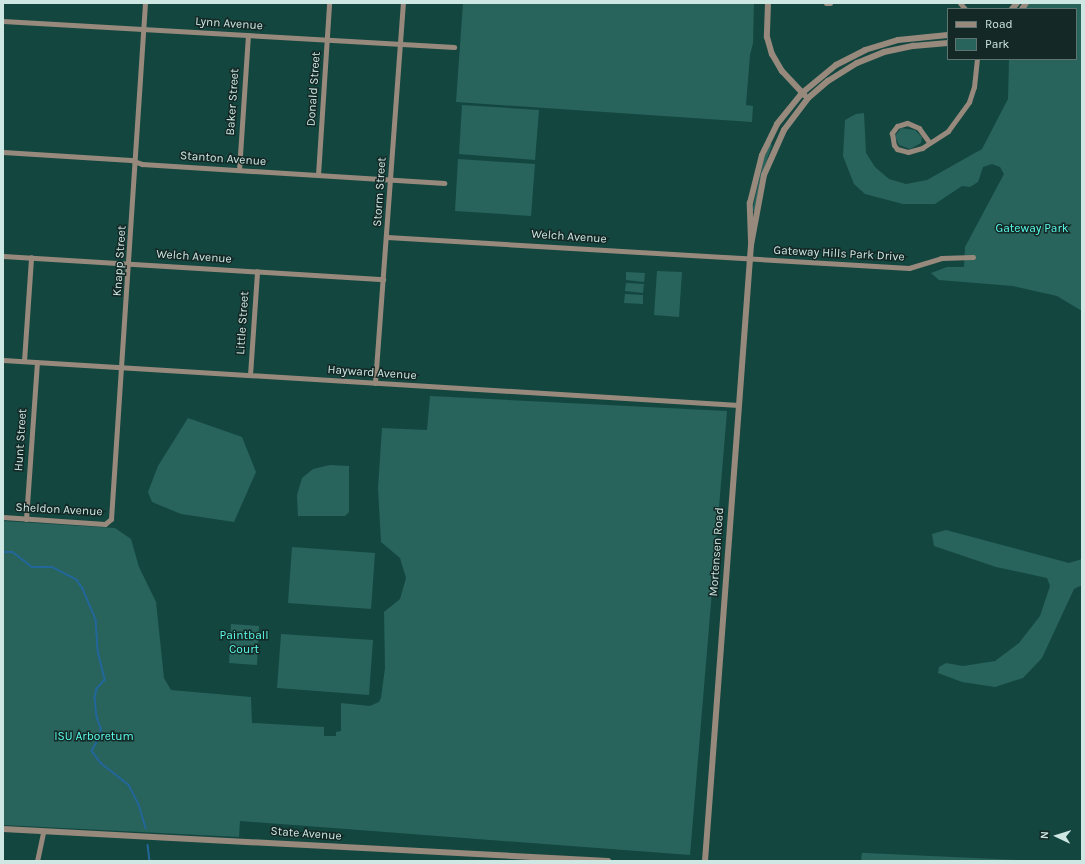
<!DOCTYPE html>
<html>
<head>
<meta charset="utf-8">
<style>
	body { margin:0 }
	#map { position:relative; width:1085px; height:864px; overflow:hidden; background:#144640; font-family:Karla,sans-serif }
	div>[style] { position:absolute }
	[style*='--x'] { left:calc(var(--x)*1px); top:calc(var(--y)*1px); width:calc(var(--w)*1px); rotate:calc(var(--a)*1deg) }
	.green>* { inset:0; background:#28635c }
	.stream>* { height:1.5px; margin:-0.75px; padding:0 0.75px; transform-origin:0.75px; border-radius:0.75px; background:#23679a }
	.minor>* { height:5px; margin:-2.5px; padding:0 2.5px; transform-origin:2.5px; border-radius:2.5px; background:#978a7d }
	.tertiary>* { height:6px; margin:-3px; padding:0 3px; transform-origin:3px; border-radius:3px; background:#978a7d }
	span { translate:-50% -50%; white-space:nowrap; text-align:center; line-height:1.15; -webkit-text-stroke:3px #142825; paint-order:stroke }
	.street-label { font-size:12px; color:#cee7e3 }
	.park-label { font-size:12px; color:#5bfdeb }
	.frame { position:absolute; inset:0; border:4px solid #cee7e3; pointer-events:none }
	.legend { position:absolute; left:947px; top:8px; width:130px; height:52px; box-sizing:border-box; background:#142825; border:1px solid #5e7471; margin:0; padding:5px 7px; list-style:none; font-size:12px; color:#cee7e3 }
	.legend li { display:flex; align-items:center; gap:8px; height:20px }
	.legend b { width:20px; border:1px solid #5e7471 }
	.north { position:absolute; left:1037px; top:816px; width:40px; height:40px; -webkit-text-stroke:3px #142825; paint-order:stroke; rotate:274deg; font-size:11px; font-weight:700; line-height:16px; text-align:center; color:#cee7e3 }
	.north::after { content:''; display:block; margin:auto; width:14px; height:18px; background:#cee7e3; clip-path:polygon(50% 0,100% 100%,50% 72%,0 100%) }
</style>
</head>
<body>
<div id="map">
	<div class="green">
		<i style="clip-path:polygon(463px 3px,754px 3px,753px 43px,750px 55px,746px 105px,753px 106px,752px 122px,456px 102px)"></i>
		<i style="clip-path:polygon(1026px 3px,1082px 3px,1082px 311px,1057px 296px,1013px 286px,939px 280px,931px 273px,947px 267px,964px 267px,965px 247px,1004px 174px,1000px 167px,992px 164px,983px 167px,978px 182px,970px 187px,962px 186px,935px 204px,903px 204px,865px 194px,854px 184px,843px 156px,845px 120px,856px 114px,864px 113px,866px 153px,875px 167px,889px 179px,906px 184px,927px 180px,982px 149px,1008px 99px,1009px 59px,1076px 59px,1076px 9px,1022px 9px)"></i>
		<i style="clip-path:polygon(462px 105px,539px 110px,535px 160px,459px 154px)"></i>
		<i style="clip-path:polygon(901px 128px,915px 130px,922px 137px,921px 143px,910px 149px,899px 145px,895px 136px)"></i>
		<i style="clip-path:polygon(770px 144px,772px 145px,760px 180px,755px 211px,752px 211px,764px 159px)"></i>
		<i style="clip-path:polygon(458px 159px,535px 164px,531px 216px,455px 211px)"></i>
		<i style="clip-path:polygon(657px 271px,682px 272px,679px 317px,654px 315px)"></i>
		<i style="clip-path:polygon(626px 272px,645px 273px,644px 282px,626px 280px)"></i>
		<i style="clip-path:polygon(626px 283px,644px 284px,643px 293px,625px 291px)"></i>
		<i style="clip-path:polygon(625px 294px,643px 295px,643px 304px,624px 303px)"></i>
		<i style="clip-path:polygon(430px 396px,727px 411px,690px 855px,240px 821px,239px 837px,3px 825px,3px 521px,115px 528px,131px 539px,139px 567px,156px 602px,164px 678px,171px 690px,251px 697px,252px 723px,324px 727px,324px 736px,336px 736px,336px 732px,341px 731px,341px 703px,370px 706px,379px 702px,381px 698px,385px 668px,384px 612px,400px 599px,406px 578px,400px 558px,381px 542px,378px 488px,382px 428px,427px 430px)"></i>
		<i style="clip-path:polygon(188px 418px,242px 437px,256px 472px,234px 522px,181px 514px,152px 502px,148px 492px,158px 466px)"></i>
		<i style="clip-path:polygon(330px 465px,349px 466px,349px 512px,345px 516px,298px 516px,297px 495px,302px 478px,313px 469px)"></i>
		<i style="clip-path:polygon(946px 530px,1069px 563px,1082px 559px,1082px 585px,1074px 589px,1042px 658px,1023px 678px,995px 687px,962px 682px,938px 673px,939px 667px,946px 663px,963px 666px,995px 661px,1019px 643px,1040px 616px,1050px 586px,1047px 578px,996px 567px,934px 546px,932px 534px)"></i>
		<i style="clip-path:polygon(292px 547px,375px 553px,371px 609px,288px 603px)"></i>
		<i style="clip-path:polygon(231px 624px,259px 626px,257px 665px,229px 663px)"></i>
		<i style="clip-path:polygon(281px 634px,373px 640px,369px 695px,277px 688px)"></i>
		<i style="clip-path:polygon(862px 853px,865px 853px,1037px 861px,861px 861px)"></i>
	</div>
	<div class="stream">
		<i style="--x:3;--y:552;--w:10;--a:0"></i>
		<i style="--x:13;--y:552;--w:24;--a:38"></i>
		<i style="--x:32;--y:567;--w:20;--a:0"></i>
		<i style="--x:52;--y:567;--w:28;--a:27"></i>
		<i style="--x:77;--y:580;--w:11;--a:56"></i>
		<i style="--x:83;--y:589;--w:34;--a:67"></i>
		<i style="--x:96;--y:620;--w:31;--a:86"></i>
		<i style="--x:98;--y:651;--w:30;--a:76"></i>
		<i style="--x:105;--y:680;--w:12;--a:132"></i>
		<i style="--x:97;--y:689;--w:9;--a:103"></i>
		<i style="--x:95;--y:698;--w:19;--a:84"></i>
		<i style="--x:97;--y:717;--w:12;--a:70"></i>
		<i style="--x:101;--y:728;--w:7;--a:90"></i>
		<i style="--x:101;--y:735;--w:18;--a:119"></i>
		<i style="--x:92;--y:751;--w:15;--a:53"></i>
		<i style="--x:101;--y:763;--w:36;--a:38"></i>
		<i style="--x:129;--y:785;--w:22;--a:63"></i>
		<i style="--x:139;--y:805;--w:24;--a:73"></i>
		<i style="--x:148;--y:845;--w:16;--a:83"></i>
	</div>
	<div class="minor">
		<i style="--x:826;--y:3;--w:4;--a:0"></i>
		<i style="--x:960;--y:3;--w:8;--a:50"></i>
		<i style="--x:3;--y:21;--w:452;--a:3.3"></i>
		<i style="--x:929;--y:142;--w:17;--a:-126"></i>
		<i style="--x:919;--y:128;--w:13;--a:-157"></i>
		<i style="--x:907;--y:123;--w:10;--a:163"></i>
		<i style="--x:897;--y:126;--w:9;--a:126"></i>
		<i style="--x:892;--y:133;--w:12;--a:81"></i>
		<i style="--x:894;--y:145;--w:5;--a:53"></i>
		<i style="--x:897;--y:149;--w:11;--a:15"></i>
		<i style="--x:908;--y:152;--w:15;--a:-16"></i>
		<i style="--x:922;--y:148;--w:31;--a:-33"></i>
		<i style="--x:948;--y:131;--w:36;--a:-54"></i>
		<i style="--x:969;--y:102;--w:16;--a:-72"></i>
		<i style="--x:974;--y:87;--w:28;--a:-84"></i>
		<i style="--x:3;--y:152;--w:128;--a:3.6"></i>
		<i style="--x:131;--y:160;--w:12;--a:20"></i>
		<i style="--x:142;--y:164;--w:303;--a:3.6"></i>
		<i style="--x:239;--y:170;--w:135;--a:-86.2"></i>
		<i style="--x:318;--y:175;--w:172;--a:-86.3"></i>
		<i style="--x:387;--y:237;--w:523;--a:3.4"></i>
		<i style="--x:909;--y:268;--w:34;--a:-17"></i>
		<i style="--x:941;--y:258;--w:32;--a:-2"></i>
		<i style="--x:3;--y:256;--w:381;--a:3.5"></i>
		<i style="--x:3;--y:360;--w:737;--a:3.5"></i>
		<i style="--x:24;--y:361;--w:104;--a:-86.1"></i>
		<i style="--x:250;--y:375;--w:104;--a:-86.1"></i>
		<i style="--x:375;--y:383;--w:381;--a:-85.8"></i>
		<i style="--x:3;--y:517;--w:102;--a:3.9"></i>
		<i style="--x:105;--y:524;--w:8;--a:-40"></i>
		<i style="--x:111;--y:519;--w:517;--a:-86.23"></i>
		<i style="--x:26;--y:519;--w:157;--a:-86"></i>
		<i style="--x:37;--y:861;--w:30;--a:-78"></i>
	</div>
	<div class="tertiary">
		<i style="--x:768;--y:3;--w:34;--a:92"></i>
		<i style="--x:767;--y:37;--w:18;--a:74"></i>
		<i style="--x:772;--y:54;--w:20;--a:60"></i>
		<i style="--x:782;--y:71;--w:33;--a:47"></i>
		<i style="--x:1012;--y:9;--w:8;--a:-50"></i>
		<i style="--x:1022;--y:9;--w:7;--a:-56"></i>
		<i style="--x:751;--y:241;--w:38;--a:-92"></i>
		<i style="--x:750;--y:203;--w:49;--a:-76"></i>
		<i style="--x:762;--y:155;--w:34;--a:-64"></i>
		<i style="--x:777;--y:124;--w:40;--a:-51"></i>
		<i style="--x:802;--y:93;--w:44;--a:-39.5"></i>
		<i style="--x:836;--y:65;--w:33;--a:-27"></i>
		<i style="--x:865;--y:50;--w:34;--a:-17"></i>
		<i style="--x:898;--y:40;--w:50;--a:-5.7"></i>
		<i style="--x:3;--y:829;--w:606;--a:3.03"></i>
		<i style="--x:705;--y:861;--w:618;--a:-85.73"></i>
		<i style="--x:751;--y:245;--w:71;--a:-79.5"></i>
		<i style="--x:764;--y:175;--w:49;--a:-66"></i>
		<i style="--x:784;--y:130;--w:39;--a:-53"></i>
		<i style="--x:807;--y:99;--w:28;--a:-41"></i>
		<i style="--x:828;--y:81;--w:34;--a:-32"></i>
		<i style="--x:857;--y:63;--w:29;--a:-22"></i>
		<i style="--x:884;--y:52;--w:30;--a:-12"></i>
		<i style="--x:913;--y:46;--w:35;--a:-5"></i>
	</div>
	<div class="street-label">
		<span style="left:229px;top:24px;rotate:4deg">Lynn Avenue</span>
		<span style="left:314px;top:89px;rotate:-86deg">Donald Street</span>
		<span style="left:233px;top:102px;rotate:-86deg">Baker Street</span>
		<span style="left:223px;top:159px;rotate:4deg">Stanton Avenue</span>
		<span style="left:380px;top:192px;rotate:-86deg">Storm Street</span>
		<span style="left:569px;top:237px;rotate:4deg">Welch Avenue</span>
		<span style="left:839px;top:254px;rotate:3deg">Gateway Hills Park Drive</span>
		<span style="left:194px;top:257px;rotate:4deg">Welch Avenue</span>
		<span style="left:120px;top:261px;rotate:-86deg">Knapp Street</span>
		<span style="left:243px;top:323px;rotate:-86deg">Little Street</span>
		<span style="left:372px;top:373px;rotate:4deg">Hayward Avenue</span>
		<span style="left:21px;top:440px;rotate:-86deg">Hunt Street</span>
		<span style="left:59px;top:510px;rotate:3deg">Sheldon Avenue</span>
		<span style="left:717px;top:552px;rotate:-86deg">Mortensen Road</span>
		<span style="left:306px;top:834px;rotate:4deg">State Avenue</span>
	</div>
	<div class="park-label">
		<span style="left:1032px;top:229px">Gateway Park</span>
		<span style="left:244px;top:643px">Paintball<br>Court</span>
		<span style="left:94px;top:737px">ISU Arboretum</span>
	</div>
	<div class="frame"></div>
	<ul class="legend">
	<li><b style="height:5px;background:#978a7d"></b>Road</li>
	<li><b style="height:11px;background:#28635c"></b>Park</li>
	</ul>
	<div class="north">N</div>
</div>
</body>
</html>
